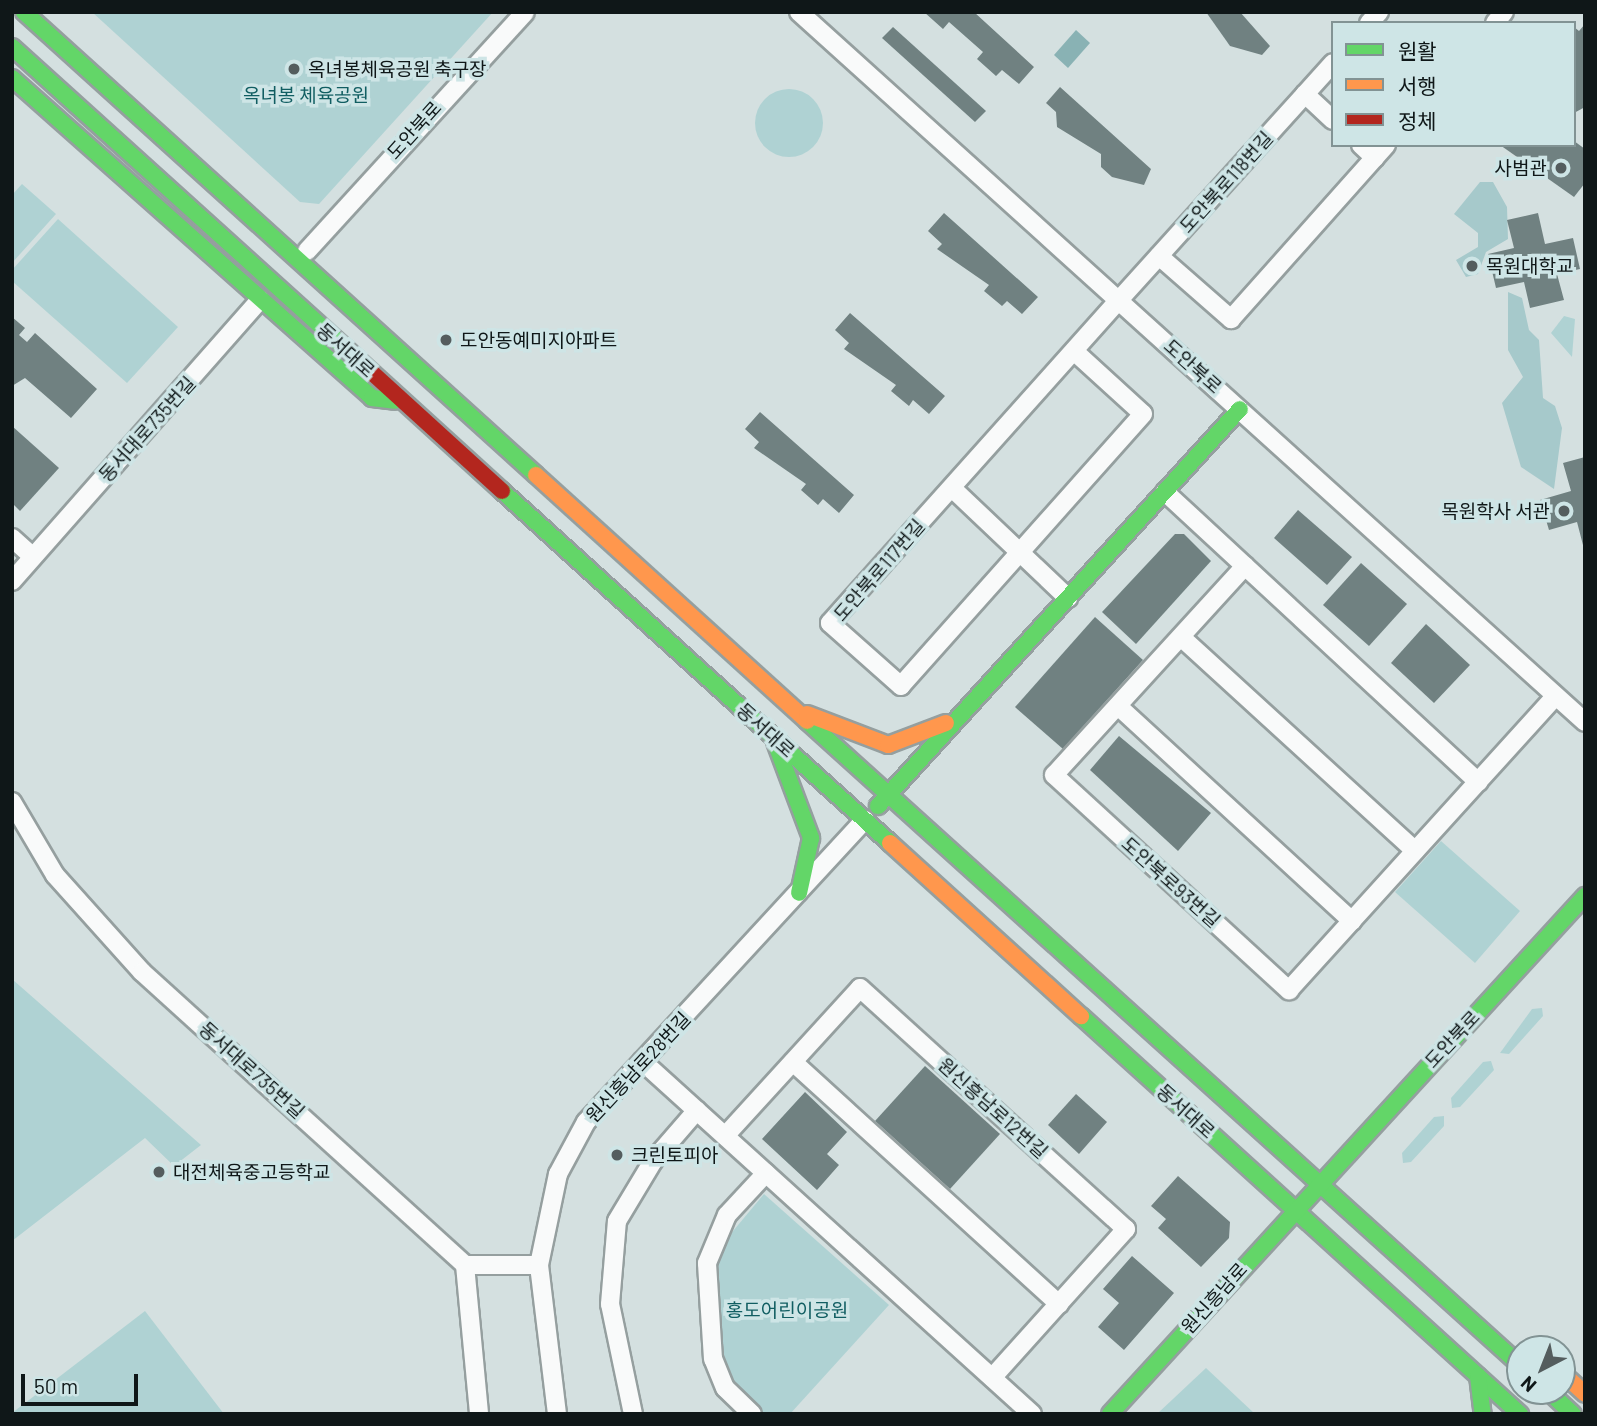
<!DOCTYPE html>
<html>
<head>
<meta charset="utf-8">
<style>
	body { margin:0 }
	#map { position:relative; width:1597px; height:1426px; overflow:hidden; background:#d4e0e0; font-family:Barlow,"Noto Sans KR",sans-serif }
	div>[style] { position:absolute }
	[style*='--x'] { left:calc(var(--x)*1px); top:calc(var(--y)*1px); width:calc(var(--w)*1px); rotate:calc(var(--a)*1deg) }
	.green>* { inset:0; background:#afd2d3 }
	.round { border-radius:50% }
	.forest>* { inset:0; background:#a6c9cb }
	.water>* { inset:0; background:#89b2b4 }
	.building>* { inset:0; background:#708181 }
	.roads { filter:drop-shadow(2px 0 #959f9f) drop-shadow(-2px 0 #959f9f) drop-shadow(0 2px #959f9f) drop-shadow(0 -2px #959f9f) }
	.street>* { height:18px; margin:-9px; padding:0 9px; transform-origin:9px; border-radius:9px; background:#f9fafa }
	.fast>* { height:16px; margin:-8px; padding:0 8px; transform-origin:8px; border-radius:8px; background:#63d668 }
	.slow>* { height:16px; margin:-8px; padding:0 8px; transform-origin:8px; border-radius:8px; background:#ff974d }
	.jam>* { height:16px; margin:-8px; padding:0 8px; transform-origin:8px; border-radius:8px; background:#b3261e }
	.dots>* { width:19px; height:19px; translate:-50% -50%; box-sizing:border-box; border:4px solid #cee5e6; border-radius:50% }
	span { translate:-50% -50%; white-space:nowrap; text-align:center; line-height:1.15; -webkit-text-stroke:7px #cee5e6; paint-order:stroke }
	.poi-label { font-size:19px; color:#0f1718 }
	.left { translate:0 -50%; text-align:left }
	.right { translate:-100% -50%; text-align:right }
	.park-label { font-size:19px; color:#115e62 }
	.street-label { font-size:19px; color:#0f1718 }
	.frame { position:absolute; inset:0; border:14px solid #0f1718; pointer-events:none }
	.legend { position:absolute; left:1331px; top:21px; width:245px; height:126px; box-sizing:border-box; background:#cee5e6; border:2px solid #829394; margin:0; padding:9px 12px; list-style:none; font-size:21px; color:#0f1718 }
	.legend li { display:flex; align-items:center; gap:14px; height:35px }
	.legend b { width:35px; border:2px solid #829394 }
	.north { position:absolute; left:1506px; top:1335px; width:70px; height:70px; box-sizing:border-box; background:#cee5e6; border:2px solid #829394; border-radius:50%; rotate:222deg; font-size:19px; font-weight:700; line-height:28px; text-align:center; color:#0f1718 }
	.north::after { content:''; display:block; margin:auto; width:24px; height:32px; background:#545d5e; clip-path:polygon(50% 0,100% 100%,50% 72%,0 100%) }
	.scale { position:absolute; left:21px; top:1374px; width:117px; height:32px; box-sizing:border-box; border:4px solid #0f1718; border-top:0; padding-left:9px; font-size:21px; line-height:24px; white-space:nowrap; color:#0f1718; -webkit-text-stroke:5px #cee5e6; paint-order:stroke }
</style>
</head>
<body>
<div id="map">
	<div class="green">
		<i style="clip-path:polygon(92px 12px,493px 12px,319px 204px,300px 202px)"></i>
		<i class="round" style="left:755px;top:89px;width:68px;height:68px"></i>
		<i style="clip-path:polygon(22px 184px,56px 214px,12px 263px,12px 195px)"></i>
		<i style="clip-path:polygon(58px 219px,178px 327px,127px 383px,12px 281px,12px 270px)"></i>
		<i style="clip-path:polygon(1564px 316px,1575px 319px,1572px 357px,1551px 333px)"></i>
		<i style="clip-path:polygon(1441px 841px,1520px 911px,1475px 963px,1395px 892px)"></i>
		<i style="clip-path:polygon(12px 979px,201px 1145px,174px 1166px,145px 1138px,12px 1241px)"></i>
		<i style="clip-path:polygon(1542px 1008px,1543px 1016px,1509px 1054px,1500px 1053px,1532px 1009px)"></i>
		<i style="clip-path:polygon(1483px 1062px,1491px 1061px,1494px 1070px,1460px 1107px,1452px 1108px,1451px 1098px)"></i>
		<i style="clip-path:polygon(1444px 1116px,1444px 1126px,1411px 1162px,1403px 1163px,1402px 1153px,1434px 1117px)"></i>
		<i style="clip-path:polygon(764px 1194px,889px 1305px,790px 1414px,760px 1414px,737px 1393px,715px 1344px,714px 1264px,723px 1243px)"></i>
		<i style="clip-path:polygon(145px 1311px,224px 1414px,12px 1414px,12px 1413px)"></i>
		<i style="clip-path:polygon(1206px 1368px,1255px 1414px,1157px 1414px)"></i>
	</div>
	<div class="forest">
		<i style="clip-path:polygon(1480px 182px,1493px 182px,1507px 207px,1508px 239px,1486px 252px,1478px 274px,1466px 277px,1456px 260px,1478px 247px,1478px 233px,1454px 214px)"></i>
		<i style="clip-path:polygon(1508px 292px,1522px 298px,1529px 330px,1539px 340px,1543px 398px,1555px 406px,1562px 428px,1554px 489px,1521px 467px,1502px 403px,1523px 377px,1508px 350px)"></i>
	</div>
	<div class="water">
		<i style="clip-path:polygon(1076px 30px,1090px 43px,1068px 68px,1054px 55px)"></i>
	</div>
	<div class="building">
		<i style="clip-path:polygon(924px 12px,974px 12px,1034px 67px,1019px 84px,1002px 70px,996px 76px,977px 59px,983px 52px,949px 22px,943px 29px)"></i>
		<i style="clip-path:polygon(1206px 12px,1240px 12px,1270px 46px,1262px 55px,1230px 46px)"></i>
		<i style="clip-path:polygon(1585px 24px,1585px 107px,1574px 113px,1574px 27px,1579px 31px)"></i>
		<i style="clip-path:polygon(893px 27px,986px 111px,975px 122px,882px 38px)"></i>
		<i style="clip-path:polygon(1060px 87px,1151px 169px,1144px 185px,1112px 177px,1101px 167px,1101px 154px,1057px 127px,1056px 112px,1046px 103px)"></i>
		<i style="clip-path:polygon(1574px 141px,1585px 149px,1585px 183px,1574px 197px,1500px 145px)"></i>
		<i style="clip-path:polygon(944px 213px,1038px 297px,1022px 314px,1007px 301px,1002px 306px,984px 291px,989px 285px,937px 249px,942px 244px,928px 231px)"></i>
		<i style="clip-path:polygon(1538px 213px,1545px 244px,1573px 238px,1580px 269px,1557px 274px,1564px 300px,1530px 308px,1524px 282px,1496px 288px,1488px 254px,1514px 248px,1507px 220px)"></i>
		<i style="clip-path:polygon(850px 313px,945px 396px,929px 414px,913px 400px,909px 406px,891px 391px,896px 385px,844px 349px,849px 343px,835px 330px)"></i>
		<i style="clip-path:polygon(12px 317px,25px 328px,19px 335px,27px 342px,35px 333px,97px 389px,71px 418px,25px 378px,12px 386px)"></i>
		<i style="clip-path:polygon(760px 412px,854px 495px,839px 513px,823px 499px,818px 505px,801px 490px,806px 484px,754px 448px,759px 442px,745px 429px)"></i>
		<i style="clip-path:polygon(12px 426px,59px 468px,20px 511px,12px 503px)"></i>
		<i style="clip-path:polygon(1585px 457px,1585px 549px,1584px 549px,1577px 522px,1549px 530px,1540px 500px,1571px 491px,1563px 463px)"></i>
		<i style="clip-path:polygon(1298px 510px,1352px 557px,1327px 585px,1274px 538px)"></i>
		<i style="clip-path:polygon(1175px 534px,1184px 534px,1211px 561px,1136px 644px,1102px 612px)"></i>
		<i style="clip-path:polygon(1361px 563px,1407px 604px,1369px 646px,1323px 605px)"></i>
		<i style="clip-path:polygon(1095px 617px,1143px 660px,1063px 749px,1015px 707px)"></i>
		<i style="clip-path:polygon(1426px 624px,1470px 665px,1434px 703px,1391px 663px)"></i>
		<i style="clip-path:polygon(1119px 736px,1211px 813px,1178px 851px,1090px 770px)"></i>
		<i style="clip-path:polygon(925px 1066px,1000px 1134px,950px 1189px,875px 1121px)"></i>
		<i style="clip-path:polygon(805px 1092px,847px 1132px,827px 1154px,839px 1165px,817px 1190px,762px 1139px)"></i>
		<i style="clip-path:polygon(1076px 1094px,1107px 1122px,1079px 1154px,1048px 1125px)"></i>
		<i style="clip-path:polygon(1178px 1176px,1230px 1222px,1229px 1238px,1201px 1267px,1158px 1228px,1166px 1219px,1151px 1206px)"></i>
		<i style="clip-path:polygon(1132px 1256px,1174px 1293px,1124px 1350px,1098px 1327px,1119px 1303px,1103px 1289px)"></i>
	</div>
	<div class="roads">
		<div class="street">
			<i style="--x:799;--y:12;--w:1059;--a:42.09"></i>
			<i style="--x:1369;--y:23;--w:15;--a:-48"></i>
			<i style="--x:1495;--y:23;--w:14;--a:-51"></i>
			<i style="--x:1305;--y:94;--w:38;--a:43"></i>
			<i style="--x:1361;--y:145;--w:19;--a:43"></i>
			<i style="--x:307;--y:251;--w:323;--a:-47.6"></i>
			<i style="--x:1159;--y:256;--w:96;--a:41.2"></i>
			<i style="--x:1231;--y:319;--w:233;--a:-48.3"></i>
			<i style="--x:1074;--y:351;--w:93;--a:42.4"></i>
			<i style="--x:1143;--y:414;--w:364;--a:131.7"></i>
			<i style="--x:901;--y:686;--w:95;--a:-138.4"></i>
			<i style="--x:830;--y:623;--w:433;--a:-48.2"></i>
			<i style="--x:1119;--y:300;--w:319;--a:-47.9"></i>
			<i style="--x:952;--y:488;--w:160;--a:43.5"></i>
			<i style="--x:1165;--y:492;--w:427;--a:42.8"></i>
			<i style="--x:12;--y:538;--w:28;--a:42"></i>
			<i style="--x:1245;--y:566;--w:283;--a:132.4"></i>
			<i style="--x:1054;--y:775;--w:319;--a:42.5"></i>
			<i style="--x:1289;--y:990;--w:397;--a:-47.8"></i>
			<i style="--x:12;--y:581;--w:375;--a:-48.6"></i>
			<i style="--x:1181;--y:637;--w:317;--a:42.4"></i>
			<i style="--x:1118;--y:706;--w:318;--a:42.6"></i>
			<i style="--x:12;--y:802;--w:85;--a:59.5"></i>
			<i style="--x:55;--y:875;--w:130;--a:48.1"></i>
			<i style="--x:142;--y:972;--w:436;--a:42.2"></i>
			<i style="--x:465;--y:1265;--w:74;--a:0"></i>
			<i style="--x:642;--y:1061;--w:526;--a:42.15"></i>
			<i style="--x:793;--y:1062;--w:360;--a:42.3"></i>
			<i style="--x:725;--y:1136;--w:200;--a:-47.6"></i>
			<i style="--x:860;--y:988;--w:359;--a:42.2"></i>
			<i style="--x:1126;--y:1229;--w:200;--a:132"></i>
			<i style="--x:465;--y:1265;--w:150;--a:84.6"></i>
			<i style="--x:557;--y:1414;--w:150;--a:-96.9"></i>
			<i style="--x:539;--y:1265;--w:93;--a:-78.2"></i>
			<i style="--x:558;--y:1174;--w:59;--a:-61.7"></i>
			<i style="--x:586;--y:1122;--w:411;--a:-47.3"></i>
			<i style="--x:633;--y:1414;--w:112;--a:-101.8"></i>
			<i style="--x:610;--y:1304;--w:83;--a:-85.2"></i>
			<i style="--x:617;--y:1221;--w:70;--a:-59"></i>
			<i style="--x:653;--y:1161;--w:67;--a:-49.2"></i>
			<i style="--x:752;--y:1414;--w:37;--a:-136"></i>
			<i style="--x:725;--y:1388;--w:31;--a:-112"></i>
			<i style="--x:713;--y:1359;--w:96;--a:-93.6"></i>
			<i style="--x:707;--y:1263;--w:52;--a:-67.4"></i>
			<i style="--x:727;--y:1215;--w:57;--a:-47.1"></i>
		</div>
		<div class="fast">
			<i style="--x:24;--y:12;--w:690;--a:42.12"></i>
			<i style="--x:12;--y:47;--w:465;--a:42.1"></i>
			<i style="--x:12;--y:78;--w:482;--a:41.6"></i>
			<i style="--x:372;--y:398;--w:23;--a:7"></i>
			<i style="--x:502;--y:491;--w:524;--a:42.21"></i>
			<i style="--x:807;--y:721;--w:961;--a:42.09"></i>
			<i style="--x:775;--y:742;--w:103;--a:69.4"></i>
			<i style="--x:811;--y:838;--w:56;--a:102.3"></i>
			<i style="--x:878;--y:806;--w:537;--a:-47.64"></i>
			<i style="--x:1081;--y:1016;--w:593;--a:42.2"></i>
			<i style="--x:1478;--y:1376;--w:38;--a:83"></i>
			<i style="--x:1548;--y:1391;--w:34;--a:43"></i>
			<i style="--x:1110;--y:1414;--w:703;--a:-47.48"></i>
		</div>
		<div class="slow">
			<i style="--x:536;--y:475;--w:366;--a:42.2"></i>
			<i style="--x:807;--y:714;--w:87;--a:20.9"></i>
			<i style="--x:888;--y:745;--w:62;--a:-20.8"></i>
			<i style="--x:890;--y:843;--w:258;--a:42.2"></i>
			<i style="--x:1562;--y:1373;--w:31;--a:42"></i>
		</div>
		<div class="jam">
			<i style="--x:357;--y:359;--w:196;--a:42.3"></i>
		</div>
	</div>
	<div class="dots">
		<i style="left:294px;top:69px;background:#545d5e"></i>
		<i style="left:1561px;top:168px;background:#545d5e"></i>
		<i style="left:1472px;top:266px;background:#545d5e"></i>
		<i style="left:446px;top:340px;background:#545d5e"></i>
		<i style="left:1564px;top:511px;background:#545d5e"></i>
		<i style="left:617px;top:1155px;background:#545d5e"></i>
		<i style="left:159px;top:1172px;background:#545d5e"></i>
	</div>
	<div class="poi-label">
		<span class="left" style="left:308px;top:69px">옥녀봉체육공원 축구장</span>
		<span class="right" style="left:1547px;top:168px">사범관</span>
		<span class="left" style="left:1486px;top:266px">목원대학교</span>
		<span class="left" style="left:460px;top:340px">도안동예미지아파트</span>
		<span class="right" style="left:1550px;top:511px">목원학사 서관</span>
		<span class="left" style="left:631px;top:1155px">크린토피아</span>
		<span class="left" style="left:173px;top:1172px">대전체육중고등학교</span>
	</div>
	<div class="park-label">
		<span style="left:306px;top:95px">옥녀봉 체육공원</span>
		<span style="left:787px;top:1310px">홍도어린이공원</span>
	</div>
	<div class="street-label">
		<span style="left:414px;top:130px;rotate:-48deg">도안북로</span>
		<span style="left:1226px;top:182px;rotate:-48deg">도안북로118번길</span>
		<span style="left:346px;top:350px;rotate:42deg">동서대로</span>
		<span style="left:1193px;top:366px;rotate:42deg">도안북로</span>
		<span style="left:147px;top:429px;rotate:-48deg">동서대로735번길</span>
		<span style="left:879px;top:570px;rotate:-49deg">도안북로117번길</span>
		<span style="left:766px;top:730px;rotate:42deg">동서대로</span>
		<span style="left:1171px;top:882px;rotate:42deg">도안북로93번길</span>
		<span style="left:1452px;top:1039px;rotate:-47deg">도안북로</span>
		<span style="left:638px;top:1067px;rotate:-47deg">원신흥남로28번길</span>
		<span style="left:252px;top:1070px;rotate:42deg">동서대로735번길</span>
		<span style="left:993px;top:1108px;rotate:42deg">원신흥남로12번길</span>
		<span style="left:1186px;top:1111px;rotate:42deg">동서대로</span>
		<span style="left:1214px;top:1298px;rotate:-48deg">원신흥남로</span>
	</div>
	<div class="frame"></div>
	<ul class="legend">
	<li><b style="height:9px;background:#63d668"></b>원활</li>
	<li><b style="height:9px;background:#ff974d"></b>서행</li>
	<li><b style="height:9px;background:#b3261e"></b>정체</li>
	</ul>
	<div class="north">N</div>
	<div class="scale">50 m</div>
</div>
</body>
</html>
